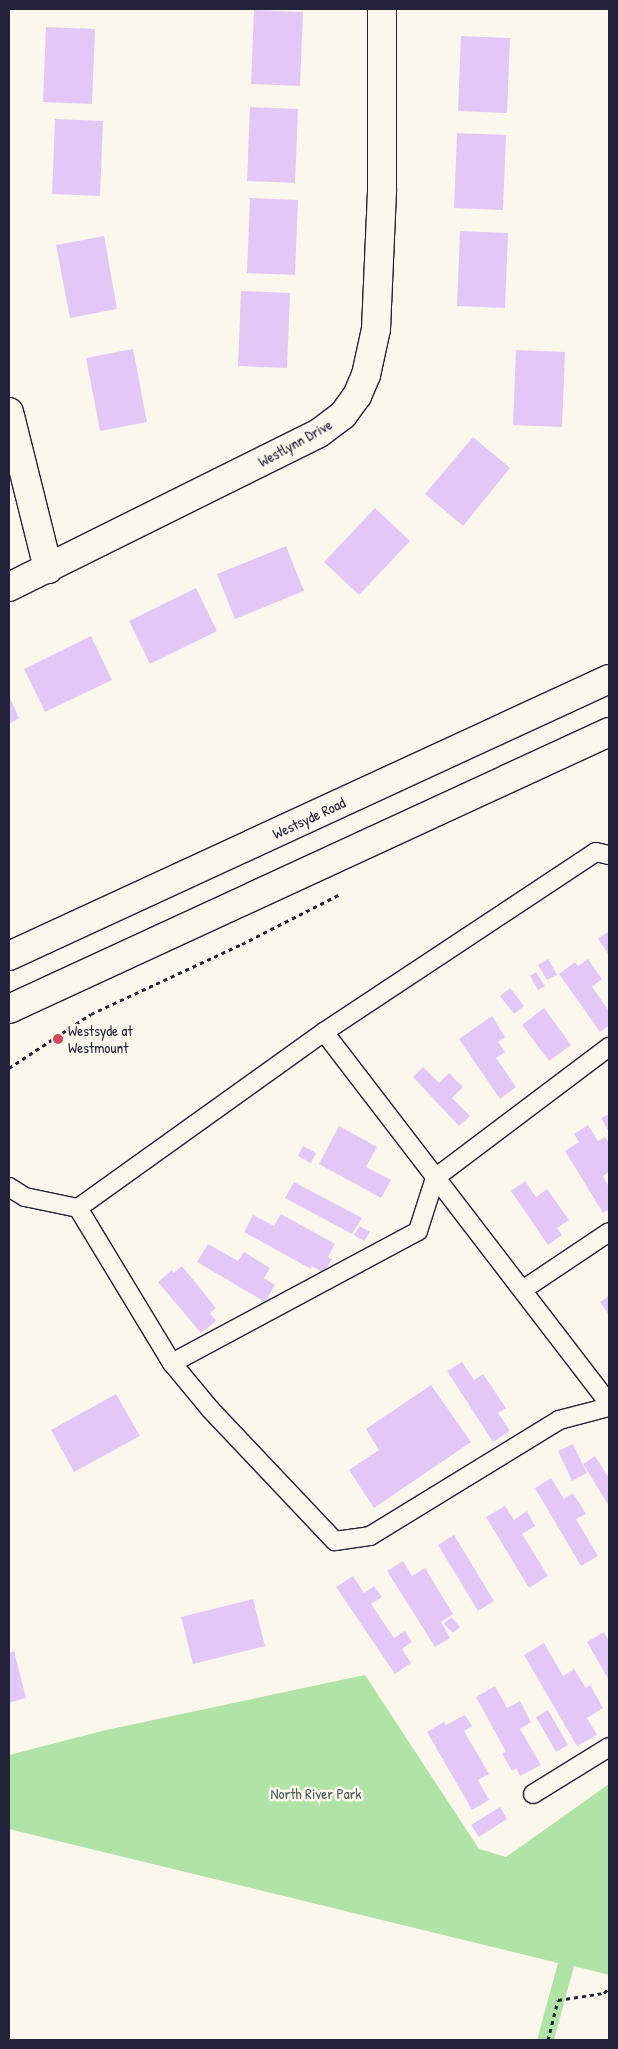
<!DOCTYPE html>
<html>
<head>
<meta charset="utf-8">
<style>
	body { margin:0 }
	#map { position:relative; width:618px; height:2049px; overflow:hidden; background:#fbf7ec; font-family:"Patrick Hand",sans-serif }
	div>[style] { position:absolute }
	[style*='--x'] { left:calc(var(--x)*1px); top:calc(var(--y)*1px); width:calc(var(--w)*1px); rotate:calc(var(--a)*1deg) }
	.green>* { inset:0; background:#b0e4a6 }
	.building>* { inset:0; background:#e3c8f7 }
	.path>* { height:3px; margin-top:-1.5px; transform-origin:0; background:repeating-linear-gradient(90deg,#22223b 0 4px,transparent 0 8px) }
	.roads { filter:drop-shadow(1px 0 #22223b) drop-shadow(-1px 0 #22223b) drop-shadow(0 1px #22223b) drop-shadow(0 -1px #22223b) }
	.service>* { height:18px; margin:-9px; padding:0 9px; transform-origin:9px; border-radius:9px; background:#fbf7ec }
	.minor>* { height:28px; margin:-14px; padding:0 14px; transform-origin:14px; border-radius:14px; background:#fbf7ec }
	.secondary>* { height:28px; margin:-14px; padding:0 14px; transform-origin:14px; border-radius:14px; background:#fbf7ec }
	.dots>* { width:14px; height:14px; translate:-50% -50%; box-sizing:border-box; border:2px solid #fbf7ec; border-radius:50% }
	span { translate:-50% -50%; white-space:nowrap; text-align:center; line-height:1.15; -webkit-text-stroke:5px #fbf7ec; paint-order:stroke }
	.street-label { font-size:15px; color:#22223b }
	.poi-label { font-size:15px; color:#22223b }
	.left { translate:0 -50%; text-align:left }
	.park-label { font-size:15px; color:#4d5c5b }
	.frame { position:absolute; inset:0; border:10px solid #22223b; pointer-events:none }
</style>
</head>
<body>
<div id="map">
	<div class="green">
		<i style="clip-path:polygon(365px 1675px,479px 1849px,506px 1857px,609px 1784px,609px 1975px,574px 1966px,554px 2040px,537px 2040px,558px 1963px,9px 1829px,9px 1755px,106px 1730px)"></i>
	</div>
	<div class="building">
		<i style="clip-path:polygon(254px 10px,303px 12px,300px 86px,251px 84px)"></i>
		<i style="clip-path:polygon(46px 27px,95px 29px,92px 104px,43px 102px)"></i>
		<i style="clip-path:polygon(461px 36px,510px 38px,507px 113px,458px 111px)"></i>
		<i style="clip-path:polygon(250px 107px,298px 109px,295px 183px,247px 181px)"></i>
		<i style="clip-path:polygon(55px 119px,103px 121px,100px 196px,52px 194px)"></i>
		<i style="clip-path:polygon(457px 133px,506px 135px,503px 210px,454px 208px)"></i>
		<i style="clip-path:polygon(250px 198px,298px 200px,295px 275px,247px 273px)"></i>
		<i style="clip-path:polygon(460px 231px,508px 233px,505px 308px,457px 306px)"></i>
		<i style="clip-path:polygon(104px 236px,117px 309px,70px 318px,56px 245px)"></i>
		<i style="clip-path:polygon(241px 291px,290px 293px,287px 368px,238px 366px)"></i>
		<i style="clip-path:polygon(133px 349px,147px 422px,100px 431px,86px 358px)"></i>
		<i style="clip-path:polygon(516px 350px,565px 352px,562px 427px,513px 425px)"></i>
		<i style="clip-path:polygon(473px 437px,510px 468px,463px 526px,425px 494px)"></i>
		<i style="clip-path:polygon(375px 508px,410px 541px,359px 595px,324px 562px)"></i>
		<i style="clip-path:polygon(286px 546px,304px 591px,235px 619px,217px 574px)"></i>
		<i style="clip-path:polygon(196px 588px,217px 631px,150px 664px,129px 621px)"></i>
		<i style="clip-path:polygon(91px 636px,112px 680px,45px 712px,24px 669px)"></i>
		<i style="clip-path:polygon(9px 696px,19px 718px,9px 724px)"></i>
		<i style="clip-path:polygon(609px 931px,609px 955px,598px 939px)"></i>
		<i style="clip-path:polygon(548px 959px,557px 975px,547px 980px,538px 965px)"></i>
		<i style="clip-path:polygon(588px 959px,602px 979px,592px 987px,609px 1011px,609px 1026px,600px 1032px,559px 974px,575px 962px,578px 966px)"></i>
		<i style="clip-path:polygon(536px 972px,545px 986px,538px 990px,530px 976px)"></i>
		<i style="clip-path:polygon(510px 988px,524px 1006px,514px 1014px,500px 996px)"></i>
		<i style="clip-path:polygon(544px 1008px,571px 1045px,549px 1061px,522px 1025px)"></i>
		<i style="clip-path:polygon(492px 1016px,505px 1037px,498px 1042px,505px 1052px,496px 1058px,516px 1087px,500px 1099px,459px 1039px)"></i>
		<i style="clip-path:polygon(423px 1067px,439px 1083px,449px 1073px,463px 1087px,452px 1098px,470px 1116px,459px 1126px,413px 1077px)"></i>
		<i style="clip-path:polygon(609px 1114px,609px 1132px,601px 1118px)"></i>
		<i style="clip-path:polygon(588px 1125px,598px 1141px,605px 1137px,609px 1143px,609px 1172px,603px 1176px,609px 1187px,609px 1209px,603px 1213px,565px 1151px,579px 1142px,574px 1134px)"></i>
		<i style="clip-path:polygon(339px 1126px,377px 1147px,366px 1167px,391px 1180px,381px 1198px,319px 1164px)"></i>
		<i style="clip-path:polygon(303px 1146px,316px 1153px,311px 1163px,298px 1156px)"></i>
		<i style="clip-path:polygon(525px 1181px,536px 1197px,547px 1189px,569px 1220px,557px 1228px,562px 1235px,548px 1245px,511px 1191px)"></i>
		<i style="clip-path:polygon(294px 1182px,362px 1218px,352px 1234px,285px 1198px)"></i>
		<i style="clip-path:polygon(281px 1214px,335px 1244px,328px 1257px,332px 1259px,324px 1273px,312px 1266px,311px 1269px,244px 1232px,253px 1215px,274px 1226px)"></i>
		<i style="clip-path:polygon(360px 1226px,370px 1232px,364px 1241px,354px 1235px)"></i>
		<i style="clip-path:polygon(208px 1244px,238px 1261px,244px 1252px,270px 1268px,264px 1278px,275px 1285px,265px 1302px,197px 1262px)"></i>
		<i style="clip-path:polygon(182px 1266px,216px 1308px,210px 1313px,216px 1321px,201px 1333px,158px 1282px,172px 1270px,174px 1273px)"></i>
		<i style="clip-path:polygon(609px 1296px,609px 1315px,600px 1302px)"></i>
		<i style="clip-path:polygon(462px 1362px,474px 1380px,483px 1374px,506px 1408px,498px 1413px,510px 1431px,493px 1442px,447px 1371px)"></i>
		<i style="clip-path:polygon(431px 1385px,471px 1442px,374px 1508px,349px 1470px,379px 1450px,366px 1429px)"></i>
		<i style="clip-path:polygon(116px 1394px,140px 1436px,74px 1472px,51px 1430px)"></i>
		<i style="clip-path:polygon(573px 1444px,587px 1473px,572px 1481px,558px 1451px)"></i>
		<i style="clip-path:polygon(595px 1456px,609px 1478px,609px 1506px,583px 1464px)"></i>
		<i style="clip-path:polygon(551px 1478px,564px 1499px,573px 1493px,586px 1514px,576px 1519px,598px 1556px,581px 1566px,535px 1488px)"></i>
		<i style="clip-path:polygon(505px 1506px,514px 1520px,527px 1511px,535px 1526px,522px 1534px,548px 1576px,529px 1588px,486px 1517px)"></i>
		<i style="clip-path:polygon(454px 1535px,494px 1601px,478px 1611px,438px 1545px)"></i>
		<i style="clip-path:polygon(403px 1561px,412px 1576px,425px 1568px,453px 1614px,441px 1622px,450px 1638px,435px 1647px,387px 1571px)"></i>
		<i style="clip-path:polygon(353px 1576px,364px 1593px,374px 1586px,382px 1597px,371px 1604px,394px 1638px,405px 1631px,412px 1642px,402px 1649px,411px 1663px,395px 1674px,336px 1587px)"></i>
		<i style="clip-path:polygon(253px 1599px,265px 1646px,193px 1664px,181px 1617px)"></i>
		<i style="clip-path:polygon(451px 1617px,460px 1627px,453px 1633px,444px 1624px)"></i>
		<i style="clip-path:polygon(604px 1632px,609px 1641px,609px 1680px,587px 1642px)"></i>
		<i style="clip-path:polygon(544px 1643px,563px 1676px,574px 1669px,586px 1688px,590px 1685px,603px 1708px,587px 1718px,597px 1735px,577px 1746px,524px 1655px)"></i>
		<i style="clip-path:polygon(14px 1651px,26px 1698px,9px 1703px,9px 1653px)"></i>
		<i style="clip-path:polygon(495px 1686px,507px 1708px,520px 1701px,531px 1722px,520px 1729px,541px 1765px,520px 1776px,516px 1768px,512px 1771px,502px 1754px,506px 1752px,476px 1697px)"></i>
		<i style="clip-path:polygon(548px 1710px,568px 1745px,556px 1752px,536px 1717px)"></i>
		<i style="clip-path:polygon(465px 1715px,472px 1726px,464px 1731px,489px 1774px,478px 1780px,489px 1800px,472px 1810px,427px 1732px,444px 1722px,446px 1725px)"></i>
		<i style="clip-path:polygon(500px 1807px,507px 1819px,479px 1837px,471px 1825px)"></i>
	</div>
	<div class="path">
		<i style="--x:9;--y:1068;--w:98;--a:-33.4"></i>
		<i style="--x:91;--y:1014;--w:166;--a:-24.9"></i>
		<i style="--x:242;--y:944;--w:110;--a:-27"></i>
		<i style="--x:548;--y:2040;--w:41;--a:-76"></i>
		<i style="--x:558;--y:2000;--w:47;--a:-8.7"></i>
		<i style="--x:604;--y:1993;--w:7;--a:-45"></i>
	</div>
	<div class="roads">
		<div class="service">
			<i style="--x:324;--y:1032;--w:468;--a:52.5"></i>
			<i style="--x:9;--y:1187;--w:19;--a:32"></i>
			<i style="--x:25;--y:1197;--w:54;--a:11.7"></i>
			<i style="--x:78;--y:1208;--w:181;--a:58.8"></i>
			<i style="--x:172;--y:1363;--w:60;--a:50.4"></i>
			<i style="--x:210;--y:1409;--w:182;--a:46.6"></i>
			<i style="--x:335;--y:1541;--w:35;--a:-8"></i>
			<i style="--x:370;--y:1536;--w:222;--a:-31.5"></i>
			<i style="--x:559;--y:1420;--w:52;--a:-14.6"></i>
			<i style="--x:78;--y:1208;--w:302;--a:-35.6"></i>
			<i style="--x:324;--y:1032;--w:326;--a:-33.5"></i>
			<i style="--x:596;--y:852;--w:13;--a:13"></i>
			<i style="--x:524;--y:1289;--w:102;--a:-33.8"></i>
			<i style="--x:172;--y:1363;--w:279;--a:-28.2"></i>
			<i style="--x:418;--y:1231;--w:56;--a:-72.2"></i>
			<i style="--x:435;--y:1178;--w:218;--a:-37"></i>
			<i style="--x:533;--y:1794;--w:89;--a:-31.7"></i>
		</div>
		<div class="minor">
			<i style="--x:9;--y:412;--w:162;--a:76"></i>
			<i style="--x:9;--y:587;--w:346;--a:-26.4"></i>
			<i style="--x:319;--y:433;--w:30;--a:-37"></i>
			<i style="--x:343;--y:415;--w:24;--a:-54"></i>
			<i style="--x:357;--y:396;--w:23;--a:-67"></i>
			<i style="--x:366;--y:375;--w:47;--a:-77.7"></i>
			<i style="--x:376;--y:329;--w:140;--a:-87.5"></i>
			<i style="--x:382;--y:189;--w:180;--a:-90"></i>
		</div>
		<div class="secondary">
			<i style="--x:9;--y:956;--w:661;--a:-24.78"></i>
			<i style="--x:9;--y:1009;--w:661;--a:-24.78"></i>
		</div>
	</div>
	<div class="dots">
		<i style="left:58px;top:1039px;background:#d1495b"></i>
	</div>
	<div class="street-label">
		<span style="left:295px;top:443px;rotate:-29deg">Westlynn Drive</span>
		<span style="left:309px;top:818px;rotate:-25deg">Westsyde Road</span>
	</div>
	<div class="poi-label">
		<span class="left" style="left:68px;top:1039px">Westsyde at<br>Westmount</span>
	</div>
	<div class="park-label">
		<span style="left:316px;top:1794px">North River Park</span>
	</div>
	<div class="frame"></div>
</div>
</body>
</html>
